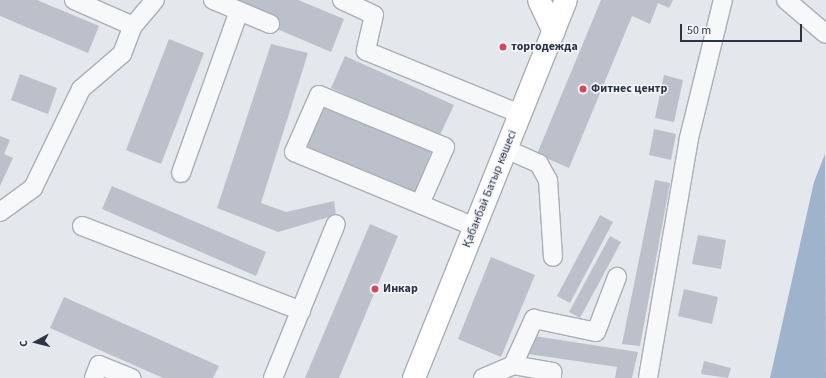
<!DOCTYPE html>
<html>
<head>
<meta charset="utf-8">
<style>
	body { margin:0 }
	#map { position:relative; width:826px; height:378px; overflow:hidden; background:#e4e7ec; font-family:"Source Sans 3",sans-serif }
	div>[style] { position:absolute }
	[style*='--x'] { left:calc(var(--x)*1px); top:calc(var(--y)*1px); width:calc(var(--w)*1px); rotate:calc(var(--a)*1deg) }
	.water>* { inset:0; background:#9fb4cc }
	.building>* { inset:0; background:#bbc0ca }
	.roads { filter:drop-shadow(1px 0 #a9aeb7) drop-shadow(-1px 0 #a9aeb7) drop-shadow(0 1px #a9aeb7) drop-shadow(0 -1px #a9aeb7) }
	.minor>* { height:18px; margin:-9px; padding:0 9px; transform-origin:9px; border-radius:9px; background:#f7f8fa }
	.major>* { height:22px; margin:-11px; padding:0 11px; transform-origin:11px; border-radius:11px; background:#fff }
	.dots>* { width:11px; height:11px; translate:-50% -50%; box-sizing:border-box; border:2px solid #f4f6f9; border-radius:50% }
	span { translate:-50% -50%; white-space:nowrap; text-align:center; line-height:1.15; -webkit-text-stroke:3px #f4f6f9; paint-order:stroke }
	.poi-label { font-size:12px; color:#2b3445; font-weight:700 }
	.left { translate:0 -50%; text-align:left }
	.street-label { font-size:12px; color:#2b3445 }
	.north { position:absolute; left:16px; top:322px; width:40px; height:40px; -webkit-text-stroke:3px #f4f6f9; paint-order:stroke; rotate:263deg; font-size:11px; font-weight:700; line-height:16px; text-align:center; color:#2b3445 }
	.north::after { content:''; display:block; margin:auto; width:14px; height:18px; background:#2b3445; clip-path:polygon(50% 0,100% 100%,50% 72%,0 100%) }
	.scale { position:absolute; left:680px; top:24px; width:122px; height:18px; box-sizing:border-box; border:2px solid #2b3445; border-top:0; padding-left:5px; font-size:12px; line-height:14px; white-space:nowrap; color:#2b3445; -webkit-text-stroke:3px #f4f6f9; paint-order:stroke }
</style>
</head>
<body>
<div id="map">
	<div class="water">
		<i style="clip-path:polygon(825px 154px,826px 378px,770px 378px,814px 182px)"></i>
	</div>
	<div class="building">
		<i style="clip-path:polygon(0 0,37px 0,99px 26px,88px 53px,0 16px)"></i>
		<i style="clip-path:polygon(231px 0,298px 0,344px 19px,331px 52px,277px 29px,280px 21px)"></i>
		<i style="clip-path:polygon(601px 0,673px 0,669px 8px,658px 3px,650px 24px,632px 16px,569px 168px,537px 154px)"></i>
		<i style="clip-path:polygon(169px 39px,204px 53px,161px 164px,126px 150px)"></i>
		<i style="clip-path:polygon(271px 44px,308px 53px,261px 203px,286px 212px,334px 201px,336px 215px,278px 232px,217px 208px)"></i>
		<i style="clip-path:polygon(345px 56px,454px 105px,439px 137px,331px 88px)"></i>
		<i style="clip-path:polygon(20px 74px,57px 88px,48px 114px,11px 100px)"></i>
		<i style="clip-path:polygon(664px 75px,683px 80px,674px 122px,655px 118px)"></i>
		<i style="clip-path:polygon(322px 105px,432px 150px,415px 193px,305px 147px)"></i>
		<i style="clip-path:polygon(654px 129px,676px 134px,671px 160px,649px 155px)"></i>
		<i style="clip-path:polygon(0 136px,10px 140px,4px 154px,13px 158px,0 186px)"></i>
		<i style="clip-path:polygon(655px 180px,670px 183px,640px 346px,622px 344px)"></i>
		<i style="clip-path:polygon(112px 186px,266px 252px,256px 276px,102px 209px)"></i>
		<i style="clip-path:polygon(600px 215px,613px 222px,570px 303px,557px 296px)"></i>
		<i style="clip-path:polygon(370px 224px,398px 236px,339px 378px,305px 378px)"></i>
		<i style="clip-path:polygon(698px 235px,726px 240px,721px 269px,692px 264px)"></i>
		<i style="clip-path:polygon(610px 236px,621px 242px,580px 318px,569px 312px)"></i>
		<i style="clip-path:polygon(491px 257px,535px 275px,501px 357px,458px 339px)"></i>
		<i style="clip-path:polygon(684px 289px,718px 297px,712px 324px,678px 316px)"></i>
		<i style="clip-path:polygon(64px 297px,219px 366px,213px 378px,163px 378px,50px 328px)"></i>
		<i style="clip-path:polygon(534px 336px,638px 352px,632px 378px,615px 378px,617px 367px,528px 354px)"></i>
		<i style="clip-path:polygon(704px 361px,731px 368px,728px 378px,701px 374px)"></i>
	</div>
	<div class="roads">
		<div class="minor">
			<i style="--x:74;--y:0;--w:64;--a:23.8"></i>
			<i style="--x:213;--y:0;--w:62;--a:22.8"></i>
			<i style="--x:342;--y:0;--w:35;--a:25"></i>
			<i style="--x:374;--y:15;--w:37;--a:103"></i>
			<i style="--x:366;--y:51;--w:166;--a:22.2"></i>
			<i style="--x:786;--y:0;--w:52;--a:40.4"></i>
			<i style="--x:506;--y:149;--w:36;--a:24"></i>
			<i style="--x:539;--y:164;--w:18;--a:61"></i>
			<i style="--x:548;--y:180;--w:77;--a:86.3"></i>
			<i style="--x:181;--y:173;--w:172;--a:-70.3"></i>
			<i style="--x:420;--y:204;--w:62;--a:-66.3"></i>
			<i style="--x:445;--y:147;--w:136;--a:-157.6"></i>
			<i style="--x:319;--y:95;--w:62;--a:113.7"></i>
			<i style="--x:294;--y:152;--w:196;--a:22.5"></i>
			<i style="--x:0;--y:212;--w:41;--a:-36"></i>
			<i style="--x:33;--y:188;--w:110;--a:-64.1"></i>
			<i style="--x:81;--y:89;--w:54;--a:-40.5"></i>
			<i style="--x:122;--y:54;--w:30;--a:-69"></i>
			<i style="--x:133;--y:26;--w:34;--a:-50"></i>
			<i style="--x:82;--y:226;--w:235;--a:21.2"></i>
			<i style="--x:513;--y:365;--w:51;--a:-65.5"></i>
			<i style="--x:534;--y:319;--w:63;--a:11.8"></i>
			<i style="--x:596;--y:332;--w:59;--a:-69.1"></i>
			<i style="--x:94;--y:378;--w:14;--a:-69"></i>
			<i style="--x:99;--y:365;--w:35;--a:22"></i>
			<i style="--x:273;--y:378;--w:166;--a:-67.8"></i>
			<i style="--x:483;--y:378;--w:33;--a:-23"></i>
			<i style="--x:513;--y:365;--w:40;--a:10"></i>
			<i style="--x:552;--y:372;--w:6;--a:90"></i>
			<i style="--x:648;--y:378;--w:243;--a:-80.3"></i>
			<i style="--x:689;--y:138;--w:142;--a:-76.2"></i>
		</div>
		<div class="major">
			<i style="--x:539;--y:0;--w:35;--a:65"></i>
			<i style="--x:414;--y:378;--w:407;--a:-68.1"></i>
		</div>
	</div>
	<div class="dots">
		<i style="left:503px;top:47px;background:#d1495b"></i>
		<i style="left:583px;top:89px;background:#d1495b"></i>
		<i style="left:375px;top:289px;background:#d1495b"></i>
	</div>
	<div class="poi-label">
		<span class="left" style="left:511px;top:47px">торгодежда</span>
		<span class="left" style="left:591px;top:89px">Фитнес центр</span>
		<span class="left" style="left:383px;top:289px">Инкар</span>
	</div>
	<div class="street-label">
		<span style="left:490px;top:189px;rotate:-68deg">Қабанбай Батыр көшесі</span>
	</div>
	<div class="north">С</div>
	<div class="scale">50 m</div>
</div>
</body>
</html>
